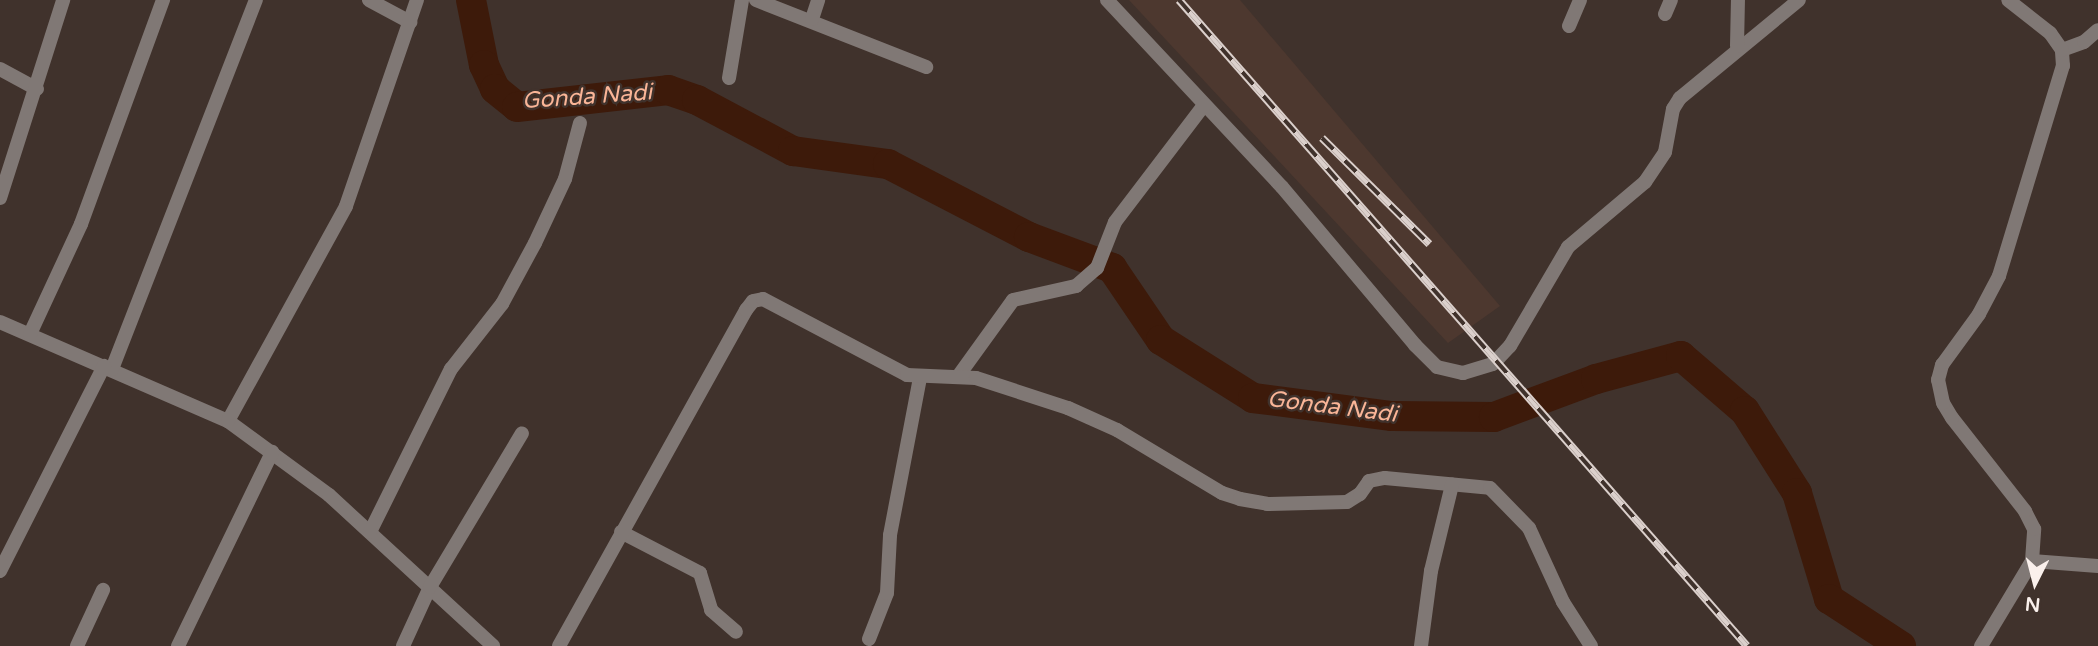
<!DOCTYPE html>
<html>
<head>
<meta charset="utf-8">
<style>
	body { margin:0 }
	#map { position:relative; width:2098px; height:646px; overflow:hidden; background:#40322c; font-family:"Varela Round",sans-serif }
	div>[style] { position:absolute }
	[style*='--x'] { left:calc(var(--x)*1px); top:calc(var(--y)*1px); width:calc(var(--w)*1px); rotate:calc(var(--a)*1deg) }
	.built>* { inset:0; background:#4d382f }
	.river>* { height:30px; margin:-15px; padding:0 15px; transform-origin:15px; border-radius:15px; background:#3d1a0a }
	.street>* { height:14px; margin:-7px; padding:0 7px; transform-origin:7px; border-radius:7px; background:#807875 }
	.rail>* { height:8px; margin-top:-4px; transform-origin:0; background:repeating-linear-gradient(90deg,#40322c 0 16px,#dbd0cc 0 32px); box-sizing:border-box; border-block:2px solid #dbd0cc }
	span { translate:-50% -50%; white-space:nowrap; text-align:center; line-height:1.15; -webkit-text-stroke:5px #40322c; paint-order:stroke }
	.water-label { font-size:23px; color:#fab597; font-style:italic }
	.north { position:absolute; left:2000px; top:548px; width:70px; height:70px; -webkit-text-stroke:5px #40322c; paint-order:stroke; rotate:186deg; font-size:19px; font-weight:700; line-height:28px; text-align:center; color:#faf0ec }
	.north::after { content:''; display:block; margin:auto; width:24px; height:32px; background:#faf0ec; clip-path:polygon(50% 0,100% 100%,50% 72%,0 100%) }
</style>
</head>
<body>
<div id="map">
	<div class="built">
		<i style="clip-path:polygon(1129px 0,1240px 0,1500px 306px,1448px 343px)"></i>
	</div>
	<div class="river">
		<i style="--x:471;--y:0;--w:66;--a:78.7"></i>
		<i style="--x:484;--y:65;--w:26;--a:65"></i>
		<i style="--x:495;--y:89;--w:28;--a:39"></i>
		<i style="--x:517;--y:107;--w:152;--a:-6.4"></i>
		<i style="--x:668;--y:90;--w:31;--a:19"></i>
		<i style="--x:697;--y:100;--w:109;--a:28"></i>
		<i style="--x:793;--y:151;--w:96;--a:7.8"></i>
		<i style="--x:888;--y:164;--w:159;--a:27.4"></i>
		<i style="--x:1029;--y:237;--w:89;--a:20.5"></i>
		<i style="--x:1112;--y:268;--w:87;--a:55.8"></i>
		<i style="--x:1161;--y:340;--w:109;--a:32.2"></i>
		<i style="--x:1253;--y:398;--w:140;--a:7.4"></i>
		<i style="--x:1392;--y:416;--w:102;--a:0.6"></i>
		<i style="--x:1494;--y:417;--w:109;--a:-20.4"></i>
		<i style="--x:1596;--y:379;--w:88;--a:-15.1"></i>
		<i style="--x:1681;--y:356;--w:84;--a:40.7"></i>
		<i style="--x:1745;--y:411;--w:97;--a:57.6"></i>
		<i style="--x:1797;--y:493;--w:111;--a:73.2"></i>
		<i style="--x:1829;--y:599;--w:86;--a:33.1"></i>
	</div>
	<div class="street">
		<i style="--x:369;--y:0;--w:47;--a:28.2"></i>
		<i style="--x:756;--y:0;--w:183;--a:21.5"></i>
		<i style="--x:1107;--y:0;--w:256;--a:46.9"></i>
		<i style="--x:1282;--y:187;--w:207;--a:49.9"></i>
		<i style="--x:1415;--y:345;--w:31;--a:45"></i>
		<i style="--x:1437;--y:367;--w:27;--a:13"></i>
		<i style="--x:1463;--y:373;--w:31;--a:-17"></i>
		<i style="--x:1493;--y:364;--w:25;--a:-47"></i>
		<i style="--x:1510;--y:346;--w:115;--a:-59.6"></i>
		<i style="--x:1568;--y:247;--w:101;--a:-40.2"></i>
		<i style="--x:1645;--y:182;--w:36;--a:-56"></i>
		<i style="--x:1665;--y:152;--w:44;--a:-79.5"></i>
		<i style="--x:1673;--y:109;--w:13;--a:-58"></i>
		<i style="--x:1680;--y:98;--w:154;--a:-39.5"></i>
		<i style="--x:1665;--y:14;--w:15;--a:-67"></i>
		<i style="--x:812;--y:19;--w:20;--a:-72"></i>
		<i style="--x:1569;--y:26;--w:28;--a:-67"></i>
		<i style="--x:1737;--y:46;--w:46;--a:-88.8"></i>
		<i style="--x:2062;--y:50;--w:23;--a:-20"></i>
		<i style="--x:2084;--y:42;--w:18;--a:-41"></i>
		<i style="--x:0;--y:69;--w:42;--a:28.4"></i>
		<i style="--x:729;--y:78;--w:79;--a:-80.5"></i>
		<i style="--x:0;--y:198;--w:208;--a:-72.3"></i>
		<i style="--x:0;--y:322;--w:249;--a:23.5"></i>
		<i style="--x:228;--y:421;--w:125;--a:36.2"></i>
		<i style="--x:329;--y:495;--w:223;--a:42.6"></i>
		<i style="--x:30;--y:334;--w:121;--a:-65.1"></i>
		<i style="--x:81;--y:224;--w:239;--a:-69.9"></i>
		<i style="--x:112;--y:369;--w:396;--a:-68.7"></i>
		<i style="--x:959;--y:375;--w:92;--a:-54.2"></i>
		<i style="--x:1013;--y:300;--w:65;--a:-12.5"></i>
		<i style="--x:1076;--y:286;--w:28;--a:-41"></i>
		<i style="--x:1097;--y:268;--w:49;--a:-68.6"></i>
		<i style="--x:1115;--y:222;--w:147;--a:-52.7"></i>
		<i style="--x:228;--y:421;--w:245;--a:-61.2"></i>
		<i style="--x:346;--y:206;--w:218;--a:-71"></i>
		<i style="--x:370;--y:532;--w:182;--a:-63.6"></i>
		<i style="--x:451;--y:369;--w:83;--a:-51.9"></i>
		<i style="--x:502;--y:304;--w:69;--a:-61.6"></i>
		<i style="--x:535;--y:243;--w:71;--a:-64.9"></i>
		<i style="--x:565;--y:179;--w:58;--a:-75"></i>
		<i style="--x:621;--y:532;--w:89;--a:27.4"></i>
		<i style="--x:700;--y:573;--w:39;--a:73"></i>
		<i style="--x:711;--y:610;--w:33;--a:41"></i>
		<i style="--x:2032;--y:561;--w:66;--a:4.3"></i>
		<i style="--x:0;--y:571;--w:230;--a:-63.1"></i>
		<i style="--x:869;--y:639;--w:49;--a:-68.6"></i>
		<i style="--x:887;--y:593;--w:58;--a:-87"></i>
		<i style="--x:890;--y:535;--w:161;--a:-79.2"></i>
		<i style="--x:77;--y:646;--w:62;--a:-65.1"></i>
		<i style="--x:178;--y:646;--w:216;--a:-64.1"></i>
		<i style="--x:403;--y:646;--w:65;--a:-65.4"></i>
		<i style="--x:430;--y:587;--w:179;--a:-59.1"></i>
		<i style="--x:559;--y:646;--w:385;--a:-60.9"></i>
		<i style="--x:746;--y:310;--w:11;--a:-52"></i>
		<i style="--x:753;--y:301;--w:10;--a:-11"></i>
		<i style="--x:763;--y:299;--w:163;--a:27.8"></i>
		<i style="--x:907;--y:375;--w:69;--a:2.5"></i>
		<i style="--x:976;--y:378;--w:97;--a:18.1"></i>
		<i style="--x:1068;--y:408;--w:54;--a:24.2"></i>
		<i style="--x:1117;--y:430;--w:122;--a:31"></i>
		<i style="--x:1222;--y:493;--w:19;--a:18"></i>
		<i style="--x:1240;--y:499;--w:27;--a:10"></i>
		<i style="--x:1267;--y:504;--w:80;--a:-1.4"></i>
		<i style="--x:1347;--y:502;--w:15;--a:-32"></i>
		<i style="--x:1360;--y:494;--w:16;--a:-55"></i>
		<i style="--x:1369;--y:481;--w:16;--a:-11"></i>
		<i style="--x:1385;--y:478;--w:105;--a:5.4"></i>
		<i style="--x:1490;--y:488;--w:56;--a:45.7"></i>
		<i style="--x:1529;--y:528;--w:81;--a:65.3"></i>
		<i style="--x:1563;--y:602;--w:52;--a:57.5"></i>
		<i style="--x:1421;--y:646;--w:76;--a:-82.4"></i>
		<i style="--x:1431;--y:571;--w:89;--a:-76.3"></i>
		<i style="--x:1981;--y:646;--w:99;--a:-59"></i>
		<i style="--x:2032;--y:561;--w:32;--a:-86"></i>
		<i style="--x:2034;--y:529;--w:20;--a:-117"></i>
		<i style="--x:2025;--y:511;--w:118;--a:-128.1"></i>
		<i style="--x:1952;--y:418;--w:17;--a:-121"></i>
		<i style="--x:1943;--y:403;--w:24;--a:-102"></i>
		<i style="--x:1938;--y:380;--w:16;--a:-75"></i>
		<i style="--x:1942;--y:365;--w:63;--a:-54"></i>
		<i style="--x:1979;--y:314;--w:43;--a:-62.2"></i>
		<i style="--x:1999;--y:276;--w:220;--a:-73.1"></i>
		<i style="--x:2063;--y:66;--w:16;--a:-94"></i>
		<i style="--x:2062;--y:50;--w:21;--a:-125"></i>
		<i style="--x:2050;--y:33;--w:53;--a:-141.8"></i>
	</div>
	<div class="rail">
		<i style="--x:1179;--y:0;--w:860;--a:48.68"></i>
		<i style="--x:1322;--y:138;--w:151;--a:44.7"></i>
	</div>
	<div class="water-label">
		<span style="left:587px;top:97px;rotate:-4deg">Gonda Nadi</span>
		<span style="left:1332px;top:407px;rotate:7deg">Gonda Nadi</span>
	</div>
	<div class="north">N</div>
</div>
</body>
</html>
